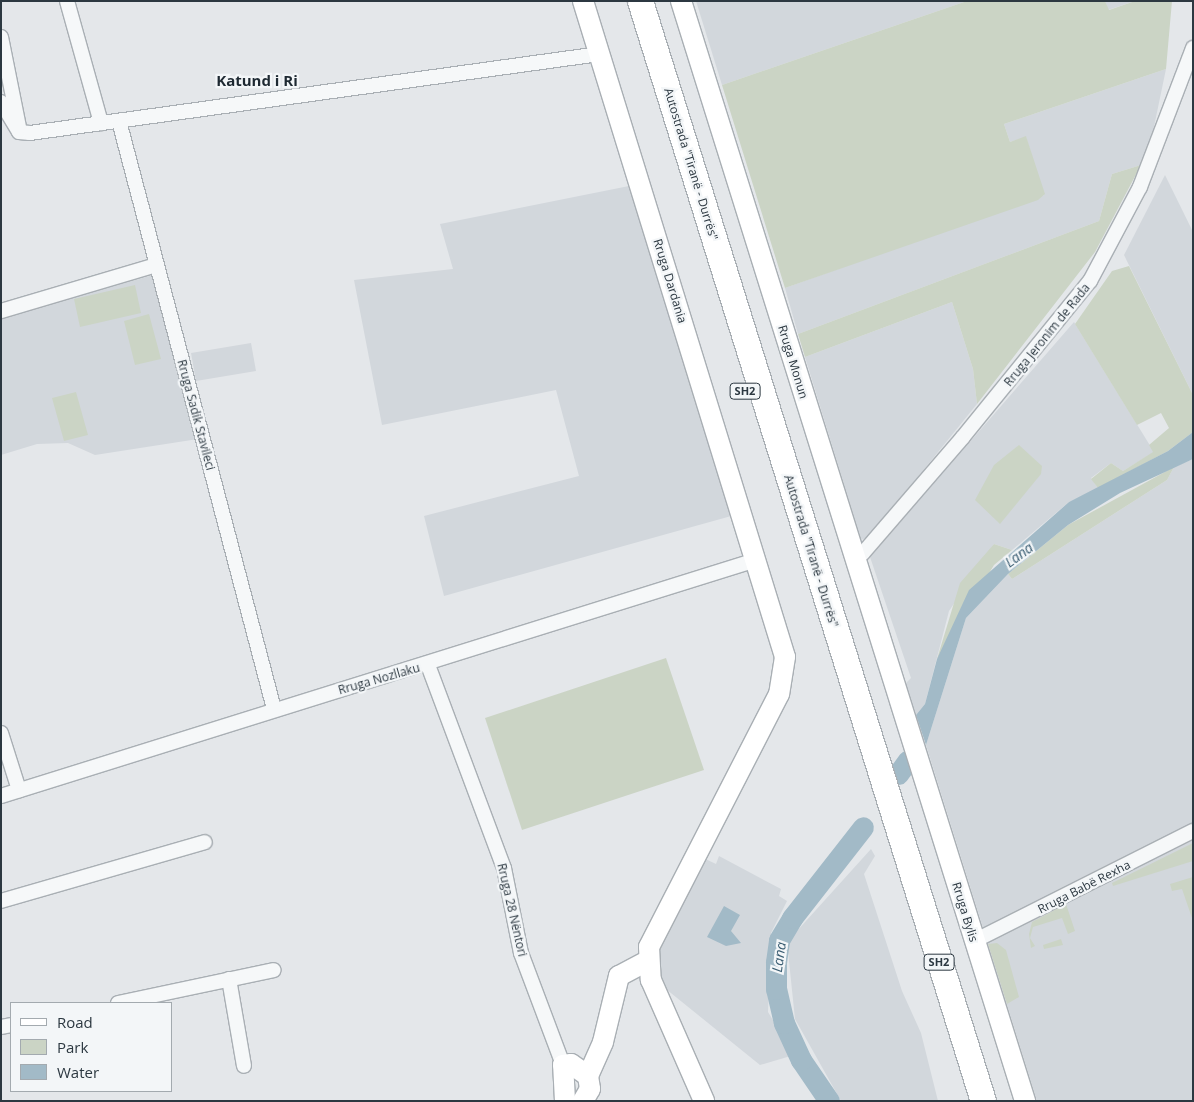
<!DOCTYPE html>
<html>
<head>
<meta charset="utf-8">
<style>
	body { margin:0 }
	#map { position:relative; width:1194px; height:1102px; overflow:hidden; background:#e4e7ea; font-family:"Open Sans",sans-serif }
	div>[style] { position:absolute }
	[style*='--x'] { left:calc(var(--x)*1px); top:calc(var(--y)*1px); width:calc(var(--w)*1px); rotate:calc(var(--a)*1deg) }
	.built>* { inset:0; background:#d2d7dc }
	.green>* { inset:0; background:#cbd4c5 }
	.water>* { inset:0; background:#a2bac7 }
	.river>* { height:21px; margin:-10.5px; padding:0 10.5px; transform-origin:10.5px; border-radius:10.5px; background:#a2bac7 }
	.roads { filter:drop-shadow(1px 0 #a9afb4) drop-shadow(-1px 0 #a9afb4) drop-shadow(0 1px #a9afb4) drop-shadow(0 -1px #a9afb4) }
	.minor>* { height:14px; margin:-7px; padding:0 7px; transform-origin:7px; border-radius:7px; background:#f6f8f9 }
	.secondary>* { height:20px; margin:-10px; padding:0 10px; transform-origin:10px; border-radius:10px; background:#fff }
	.motorway>* { height:25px; margin:-12.5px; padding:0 12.5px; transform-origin:12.5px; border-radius:12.5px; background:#fff }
	span { translate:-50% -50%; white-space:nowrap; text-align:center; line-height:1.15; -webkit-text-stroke:4.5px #f3f6f8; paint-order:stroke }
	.shield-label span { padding:1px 4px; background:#f3f6f8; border:1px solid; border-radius:4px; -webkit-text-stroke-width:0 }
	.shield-label { font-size:11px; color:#2c3841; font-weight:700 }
	.street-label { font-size:12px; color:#2c3841 }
	.water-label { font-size:14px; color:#3a5d72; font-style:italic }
	.quarter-label { font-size:15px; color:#1e2932; font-weight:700 }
	.frame { position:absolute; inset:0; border:2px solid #2c3841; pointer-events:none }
	.legend { position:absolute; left:10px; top:1002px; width:162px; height:90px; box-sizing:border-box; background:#f3f6f8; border:1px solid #a3aaaf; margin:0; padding:6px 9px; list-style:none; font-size:15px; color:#2c3841 }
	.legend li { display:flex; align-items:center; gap:10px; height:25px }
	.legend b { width:25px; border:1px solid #a3aaaf }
</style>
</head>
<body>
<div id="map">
	<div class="built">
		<i style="clip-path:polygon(696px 1px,967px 1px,722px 85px)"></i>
		<i style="clip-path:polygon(1105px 1px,1135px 1px,1108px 10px)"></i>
		<i style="clip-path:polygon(1166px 69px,1150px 146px,1141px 165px,1112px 174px,1099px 221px,798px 334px,785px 288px,1044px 195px,1026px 137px,1010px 142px,1004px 124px)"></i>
		<i style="clip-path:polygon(1165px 175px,1193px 232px,1193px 395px,1124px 255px)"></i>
		<i style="clip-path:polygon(639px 184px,742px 513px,444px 596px,424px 516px,579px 476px,556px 390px,382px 425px,354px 280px,453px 269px,440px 224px)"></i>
		<i style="clip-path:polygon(153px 275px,198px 439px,95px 455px,68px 443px,37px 444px,1px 455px,1px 318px)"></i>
		<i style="clip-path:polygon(952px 302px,973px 369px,977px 404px,870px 536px,861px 540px,805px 357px)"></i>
		<i style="clip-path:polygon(1074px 322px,1154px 452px,1123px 471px,1111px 463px,1091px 478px,1098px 488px,1069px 502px,1012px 550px,994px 544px,949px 611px,925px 704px,916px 715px,905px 684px,911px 678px,870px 557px)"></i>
		<i style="clip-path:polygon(251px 343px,256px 371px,196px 381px,191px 353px)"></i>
		<i style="clip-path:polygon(1193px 459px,1193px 1101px,1037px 1101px,926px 745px,966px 618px,1008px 574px,1012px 579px,1167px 480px,1174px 467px)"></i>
		<i style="clip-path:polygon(871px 849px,875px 856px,864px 874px,902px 991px,921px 1033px,938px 1101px,841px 1101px,795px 1019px,787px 942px)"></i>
		<i style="clip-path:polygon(697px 855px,716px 864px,719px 856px,781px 889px,779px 896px,787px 901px,771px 933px,768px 1012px,794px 1055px,760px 1065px,661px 985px,654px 950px)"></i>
	</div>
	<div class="green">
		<i style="clip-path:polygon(967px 1px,1105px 1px,1109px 10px,1135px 1px,1172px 1px,1166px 69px,1004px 124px,1010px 142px,1026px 136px,1045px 194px,1038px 200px,785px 288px,722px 85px)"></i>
		<i style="clip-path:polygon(1141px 165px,1095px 252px,977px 404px,973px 369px,952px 302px,805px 357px,798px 334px,1099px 221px,1112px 174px)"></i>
		<i style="clip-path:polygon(1129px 266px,1193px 395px,1193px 432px,1168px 451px,1098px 488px,1091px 479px,1111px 463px,1123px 471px,1153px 452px,1149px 445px,1169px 428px,1161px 413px,1137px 425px,1075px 324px,1112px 271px)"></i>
		<i style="clip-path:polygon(135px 285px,141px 313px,80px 327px,74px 299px)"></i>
		<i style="clip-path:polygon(149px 314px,161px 359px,135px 365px,124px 321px)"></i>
		<i style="clip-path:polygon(76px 392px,88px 435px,64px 441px,52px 398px)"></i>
		<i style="clip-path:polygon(1019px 445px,1042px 466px,1041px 474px,1000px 524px,975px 500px,994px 465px)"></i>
		<i style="clip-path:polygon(1174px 467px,1167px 480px,1012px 579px,1008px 574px,1068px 525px)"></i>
		<i style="clip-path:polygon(994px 544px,1012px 550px,994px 565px,937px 659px,960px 583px)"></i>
		<i style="clip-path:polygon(666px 658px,704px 770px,522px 830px,485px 718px)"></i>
		<i style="clip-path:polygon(1193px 843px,1193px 861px,1113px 886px,1112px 883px)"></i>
		<i style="clip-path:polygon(1193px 877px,1193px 921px,1182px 889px,1172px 891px,1170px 884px)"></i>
		<i style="clip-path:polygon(1066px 904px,1075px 931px,1068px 934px,1062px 918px,1033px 927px,1030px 938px,1035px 946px,1031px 948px,1029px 934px,1032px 922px)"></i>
		<i style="clip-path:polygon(1061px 939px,1063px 945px,1044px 949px,1043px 945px)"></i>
		<i style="clip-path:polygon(997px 943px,1006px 950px,1019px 997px,1007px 1004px,988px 944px)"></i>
	</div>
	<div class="water">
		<i style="clip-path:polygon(1193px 432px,1193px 459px,1120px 493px,1068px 525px,1008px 574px,966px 618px,926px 745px,916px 715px,925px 704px,937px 659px,969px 590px,1069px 502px,1168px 451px)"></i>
		<i style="clip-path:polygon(724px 906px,740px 915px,731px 931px,741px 943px,726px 946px,707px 937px)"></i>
	</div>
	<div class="river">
		<i style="--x:898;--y:774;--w:17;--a:-54"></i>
		<i style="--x:829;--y:1101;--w:50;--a:-124.3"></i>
		<i style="--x:801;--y:1060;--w:41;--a:-114.7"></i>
		<i style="--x:784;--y:1023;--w:35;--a:-103"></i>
		<i style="--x:776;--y:989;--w:27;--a:-90"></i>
		<i style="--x:776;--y:962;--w:22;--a:-82"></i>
		<i style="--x:779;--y:940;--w:26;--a:-59"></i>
		<i style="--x:792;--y:918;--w:115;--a:-52"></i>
	</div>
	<div class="roads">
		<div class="minor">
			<i style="--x:67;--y:1;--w:127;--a:74.4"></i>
			<i style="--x:1;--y:37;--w:92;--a:78.7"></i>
			<i style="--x:1;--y:102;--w:35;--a:59"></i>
			<i style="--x:19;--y:132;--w:11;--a:5"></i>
			<i style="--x:30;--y:133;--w:574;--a:-7.9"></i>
			<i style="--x:119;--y:121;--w:608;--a:75.23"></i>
			<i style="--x:1;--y:311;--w:162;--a:-16.5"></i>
			<i style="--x:854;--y:556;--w:9;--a:-18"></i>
			<i style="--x:863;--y:553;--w:153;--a:-49.2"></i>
			<i style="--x:963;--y:437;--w:201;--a:-50.9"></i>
			<i style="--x:1090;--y:281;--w:106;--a:-62"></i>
			<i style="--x:1140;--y:187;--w:149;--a:-69.1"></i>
			<i style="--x:428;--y:665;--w:217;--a:69.5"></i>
			<i style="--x:504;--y:868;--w:87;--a:78.7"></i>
			<i style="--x:521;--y:953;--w:120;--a:69.4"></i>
			<i style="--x:1;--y:733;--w:60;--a:72.5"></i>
			<i style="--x:1;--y:796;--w:791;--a:-17.36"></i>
			<i style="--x:1;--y:901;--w:212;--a:-16.1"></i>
			<i style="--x:974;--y:941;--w:245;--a:-26.7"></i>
			<i style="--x:229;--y:979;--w:88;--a:80.2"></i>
			<i style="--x:118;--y:1003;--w:159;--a:-11.9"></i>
			<i style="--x:1;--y:1027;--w:10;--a:-11"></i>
		</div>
		<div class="secondary">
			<i style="--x:583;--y:1;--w:686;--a:72.88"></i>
			<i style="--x:785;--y:657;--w:37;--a:99"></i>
			<i style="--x:779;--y:694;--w:284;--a:117.2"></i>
			<i style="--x:649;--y:947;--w:33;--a:87"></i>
			<i style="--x:651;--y:980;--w:132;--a:66.3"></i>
			<i style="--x:681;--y:1;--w:1153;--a:72.63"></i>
			<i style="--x:588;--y:1076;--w:37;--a:-66"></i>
			<i style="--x:603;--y:1042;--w:68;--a:-76.4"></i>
			<i style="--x:619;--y:976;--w:32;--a:-28"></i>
			<i style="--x:565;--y:1101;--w:36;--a:-93"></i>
			<i style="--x:563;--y:1065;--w:8;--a:-7"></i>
			<i style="--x:571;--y:1064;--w:21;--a:35"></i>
			<i style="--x:588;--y:1076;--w:13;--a:81"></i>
			<i style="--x:590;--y:1089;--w:14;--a:120"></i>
		</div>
		<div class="motorway">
			<i style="--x:640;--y:1;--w:1152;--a:72.68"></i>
		</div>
	</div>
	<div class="shield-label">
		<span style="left:745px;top:391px">SH2</span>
		<span style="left:939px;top:962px">SH2</span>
	</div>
	<div class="street-label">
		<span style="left:691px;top:164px;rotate:73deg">Autostrada "Tiranë - Durrës"</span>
		<span style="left:670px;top:281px;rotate:73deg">Rruga Dardania</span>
		<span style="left:1047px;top:335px;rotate:-51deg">Rruga Jeronim de Rada</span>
		<span style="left:793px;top:362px;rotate:73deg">Rruga Monun</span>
		<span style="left:196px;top:415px;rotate:75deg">Rruga Sadik Stavileci</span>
		<span style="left:811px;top:551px;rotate:73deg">Autostrada "Tiranë - Durrës"</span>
		<span style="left:379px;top:679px;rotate:-16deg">Rruga Nozllaku</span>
		<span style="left:1084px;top:887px;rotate:-27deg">Rruga Babë Rexha</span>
		<span style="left:512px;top:910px;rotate:77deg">Rruga 28 Nëntori</span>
		<span style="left:965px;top:912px;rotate:73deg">Rruga Bylis</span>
	</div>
	<div class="water-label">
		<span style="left:1019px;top:555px;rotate:-36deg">Lana</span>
		<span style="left:779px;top:957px;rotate:-82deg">Lana</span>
	</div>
	<div class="quarter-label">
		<span style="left:257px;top:81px">Katund i Ri</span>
	</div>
	<div class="frame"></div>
	<ul class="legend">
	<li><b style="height:6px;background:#fff"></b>Road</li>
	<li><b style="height:14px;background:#cbd4c5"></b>Park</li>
	<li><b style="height:14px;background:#a2bac7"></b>Water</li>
	</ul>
</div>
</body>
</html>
